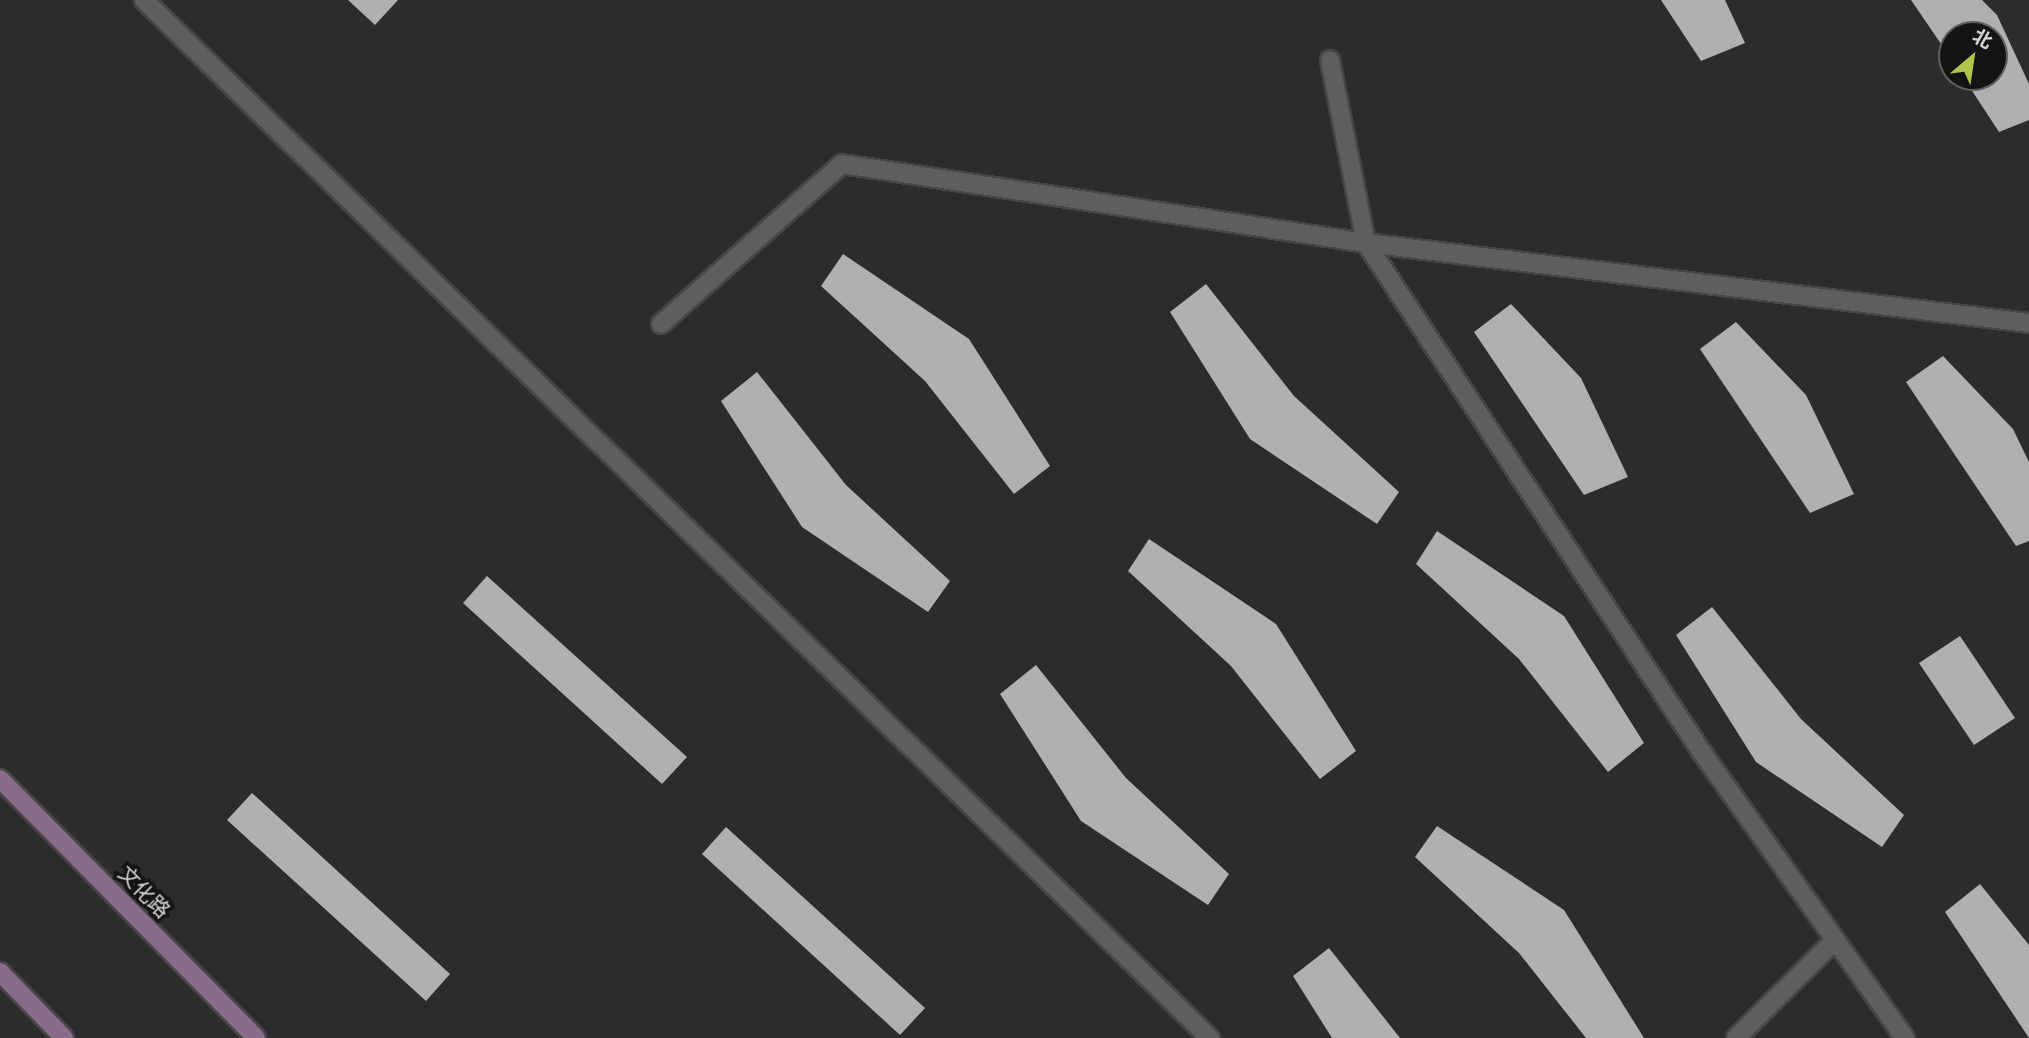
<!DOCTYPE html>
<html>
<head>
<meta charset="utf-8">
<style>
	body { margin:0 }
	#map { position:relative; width:2029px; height:1038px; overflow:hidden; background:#2d2b2d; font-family:"Crimson Pro","Noto Sans SC",serif }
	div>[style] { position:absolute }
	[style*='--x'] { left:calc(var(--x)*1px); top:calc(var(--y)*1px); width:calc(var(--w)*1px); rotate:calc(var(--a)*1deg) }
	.building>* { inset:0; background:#b1afb1 }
	.roads { filter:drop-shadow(2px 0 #474647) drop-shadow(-2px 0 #474647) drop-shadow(0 2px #474647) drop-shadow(0 -2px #474647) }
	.street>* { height:18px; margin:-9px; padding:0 9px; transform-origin:9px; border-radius:9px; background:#5f5d5f }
	.secondary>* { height:18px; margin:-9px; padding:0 9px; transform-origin:9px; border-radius:9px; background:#896b8a }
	span { translate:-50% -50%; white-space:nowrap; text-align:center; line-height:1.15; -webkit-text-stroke:7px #151415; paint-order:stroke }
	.street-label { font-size:21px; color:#d4d3d4 }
	.north { position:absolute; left:1938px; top:21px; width:70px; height:70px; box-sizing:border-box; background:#151415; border:2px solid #616061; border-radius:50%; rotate:29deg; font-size:19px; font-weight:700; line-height:28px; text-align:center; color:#d4d3d4 }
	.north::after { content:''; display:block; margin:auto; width:24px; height:32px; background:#b3c24b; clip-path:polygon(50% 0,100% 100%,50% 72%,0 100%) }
</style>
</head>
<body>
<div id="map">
	<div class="building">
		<i style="clip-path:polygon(348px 0,398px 0,375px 25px)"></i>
		<i style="clip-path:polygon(1661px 0,1725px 0,1745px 43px,1701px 61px)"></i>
		<i style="clip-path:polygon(1911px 0,1982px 0,1997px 15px,2029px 84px,2029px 120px,1999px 132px,1963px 77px,1994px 77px,1994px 35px,1952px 35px,1952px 60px)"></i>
		<i style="clip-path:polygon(843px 254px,969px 339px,1050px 466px,1014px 494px,925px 381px,821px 286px)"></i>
		<i style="clip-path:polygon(1206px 284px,1294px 396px,1399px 492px,1377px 524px,1250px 439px,1170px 312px)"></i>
		<i style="clip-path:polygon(1511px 304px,1581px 378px,1628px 477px,1584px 495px,1474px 332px)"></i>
		<i style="clip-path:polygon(1736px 322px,1806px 395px,1854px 494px,1810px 513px,1700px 349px)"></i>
		<i style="clip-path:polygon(1943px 356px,2013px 429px,2029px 462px,2029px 541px,2016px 546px,1906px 382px)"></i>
		<i style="clip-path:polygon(757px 372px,846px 485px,950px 581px,928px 612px,802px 527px,721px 401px)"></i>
		<i style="clip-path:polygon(1437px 531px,1564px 616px,1644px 743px,1608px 772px,1519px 659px,1416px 564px)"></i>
		<i style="clip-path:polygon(1149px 539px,1276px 624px,1356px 751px,1320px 779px,1231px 666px,1128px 571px)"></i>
		<i style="clip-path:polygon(487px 576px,687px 757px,662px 784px,463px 603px)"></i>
		<i style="clip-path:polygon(1712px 607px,1801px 719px,1904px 815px,1882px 847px,1756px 762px,1676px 635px)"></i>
		<i style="clip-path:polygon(1960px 636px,2015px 718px,1974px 745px,1919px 663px)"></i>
		<i style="clip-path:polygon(1036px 665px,1126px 778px,1229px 874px,1208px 905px,1081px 821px,1000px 694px)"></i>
		<i style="clip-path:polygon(252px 793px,450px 974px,426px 1001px,227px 820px)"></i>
		<i style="clip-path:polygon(1437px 826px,1564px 910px,1644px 1038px,1586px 1038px,1519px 953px,1415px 857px)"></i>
		<i style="clip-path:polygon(726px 827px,925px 1008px,900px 1035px,702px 854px)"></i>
		<i style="clip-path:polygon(1980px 884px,2029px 945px,2029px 1038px,1945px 912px)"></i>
		<i style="clip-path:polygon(1329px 948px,1400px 1038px,1332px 1038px,1293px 976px)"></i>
	</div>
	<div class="roads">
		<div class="street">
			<i style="--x:144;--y:0;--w:1488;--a:44.24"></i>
			<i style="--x:1330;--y:60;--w:187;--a:78.9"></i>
			<i style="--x:1366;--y:243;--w:609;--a:56.6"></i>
			<i style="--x:1701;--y:751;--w:352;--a:54.6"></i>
			<i style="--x:661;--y:324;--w:242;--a:-41.5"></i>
			<i style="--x:842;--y:164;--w:530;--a:8.57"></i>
			<i style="--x:1366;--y:243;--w:668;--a:6.88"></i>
			<i style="--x:1736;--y:1038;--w:139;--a:-44.7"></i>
		</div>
		<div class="secondary">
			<i style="--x:0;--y:779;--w:364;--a:45.3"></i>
			<i style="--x:0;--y:972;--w:92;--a:45.9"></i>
		</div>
	</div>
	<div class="street-label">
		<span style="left:144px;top:892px;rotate:45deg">文化路</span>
	</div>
	<div class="north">北</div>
</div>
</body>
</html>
